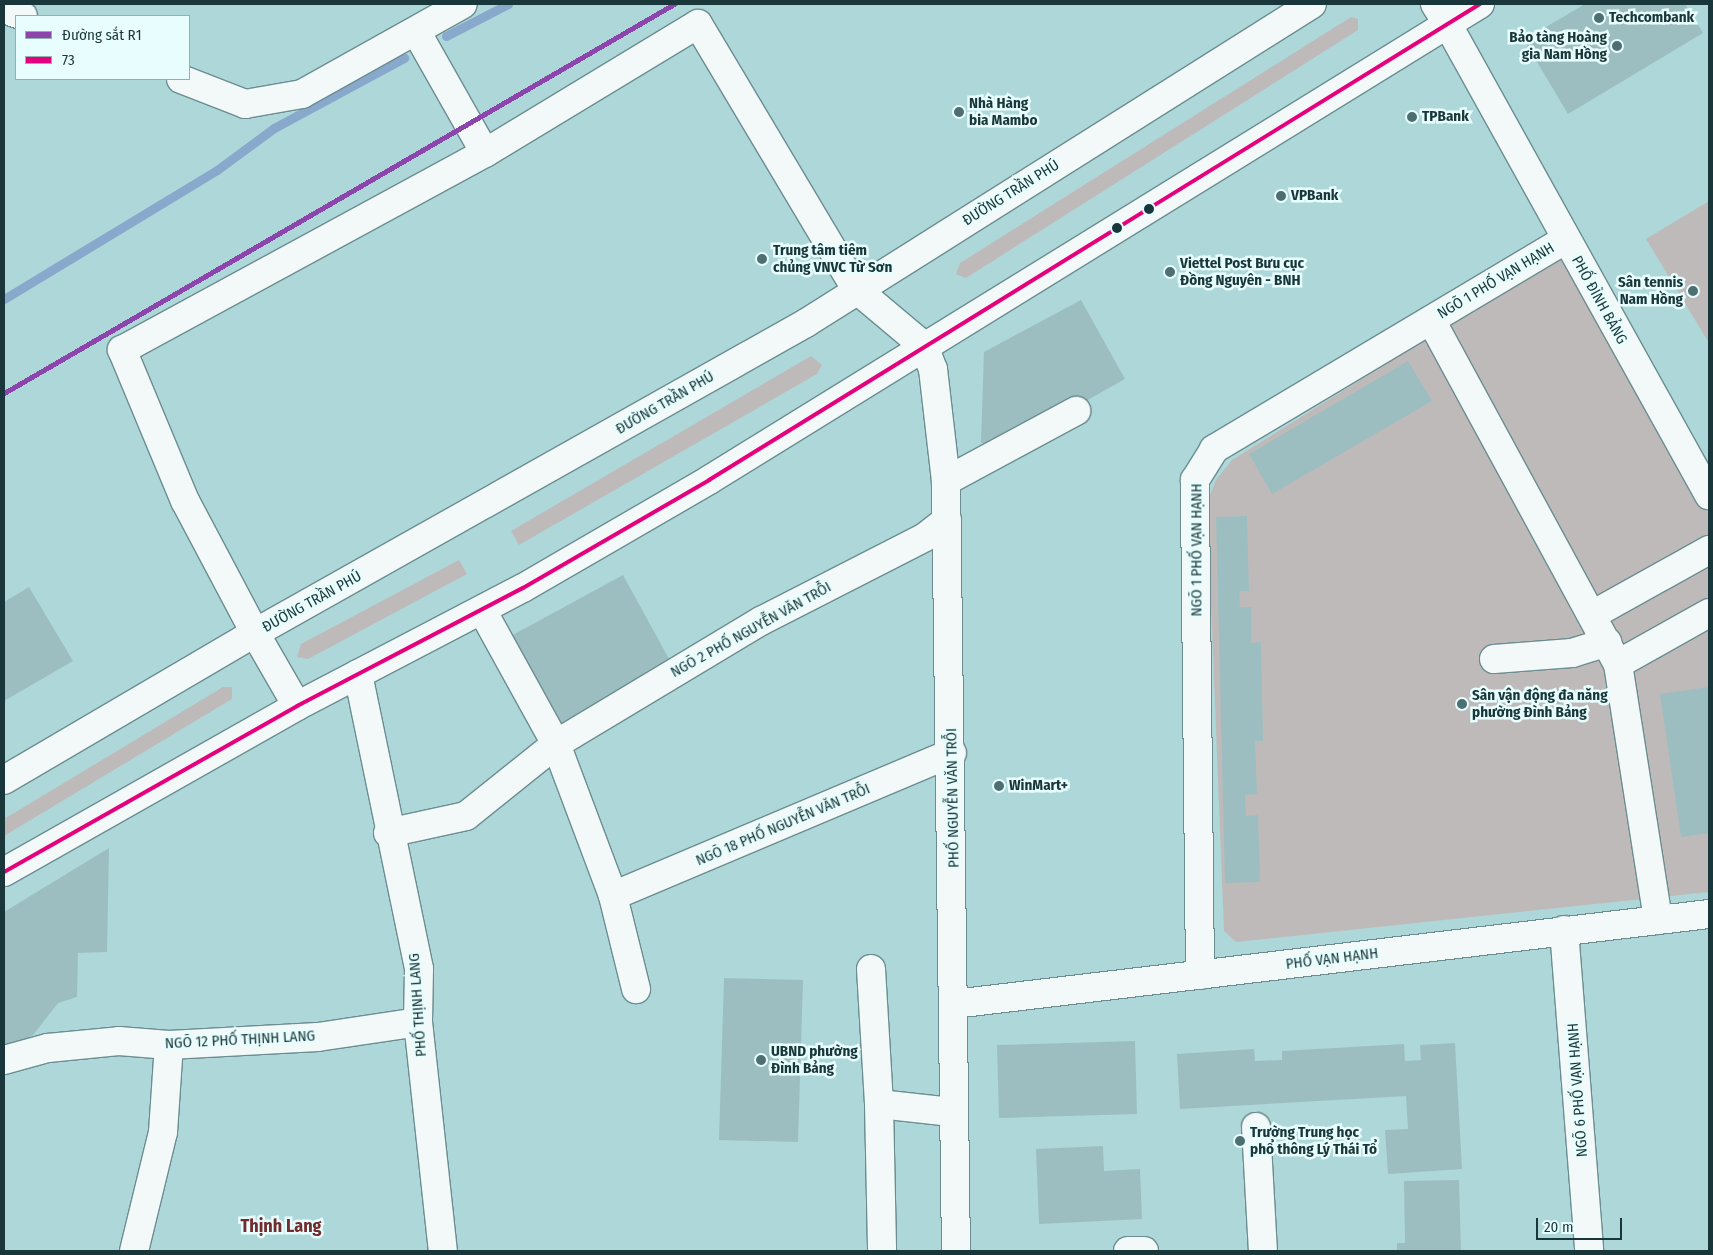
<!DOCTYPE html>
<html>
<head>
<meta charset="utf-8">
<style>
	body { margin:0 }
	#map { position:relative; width:1713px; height:1255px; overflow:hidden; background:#aed7da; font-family:"Fira Sans Condensed",sans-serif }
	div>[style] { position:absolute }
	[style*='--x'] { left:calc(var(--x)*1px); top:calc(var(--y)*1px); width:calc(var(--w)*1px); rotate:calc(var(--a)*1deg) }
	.green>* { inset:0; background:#bfbaba }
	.stream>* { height:9px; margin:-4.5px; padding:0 4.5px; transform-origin:4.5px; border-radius:4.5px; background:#88a8cc }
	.building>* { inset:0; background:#9dbec0 }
	.roads { filter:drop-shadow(1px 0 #6b8d90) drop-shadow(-1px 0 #6b8d90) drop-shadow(0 1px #6b8d90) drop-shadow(0 -1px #6b8d90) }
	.minor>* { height:28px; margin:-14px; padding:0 14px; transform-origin:14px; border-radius:14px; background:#f3f9f9 }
	.major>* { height:28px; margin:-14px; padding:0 14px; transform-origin:14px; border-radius:14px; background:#f3f9f9 }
	.bus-1>* { height:4px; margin:-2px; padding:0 2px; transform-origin:2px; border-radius:2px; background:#e5007d }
	.rail-1>* { height:5px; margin:-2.5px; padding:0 2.5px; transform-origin:2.5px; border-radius:2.5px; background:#8e44ad }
	.dots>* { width:14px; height:14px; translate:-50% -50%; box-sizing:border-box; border:2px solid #e8fdfe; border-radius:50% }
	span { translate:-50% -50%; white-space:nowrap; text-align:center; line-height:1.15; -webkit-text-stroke:5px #e8fdfe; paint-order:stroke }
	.poi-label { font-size:15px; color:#19373a; font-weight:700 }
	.left { translate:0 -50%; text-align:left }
	.right { translate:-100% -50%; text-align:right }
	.street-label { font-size:15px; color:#19373a }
	.quarter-label { font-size:18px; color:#732c2e; font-weight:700 }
	.frame { position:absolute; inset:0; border:5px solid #19373a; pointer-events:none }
	.legend { position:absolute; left:15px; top:15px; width:175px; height:65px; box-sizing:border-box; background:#e8fdfe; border:1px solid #95aeb0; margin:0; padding:6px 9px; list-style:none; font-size:15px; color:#19373a }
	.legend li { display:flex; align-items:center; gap:10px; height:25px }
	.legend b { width:25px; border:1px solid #95aeb0 }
	.scale { position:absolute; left:1536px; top:1218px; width:86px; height:22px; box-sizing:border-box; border:2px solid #19373a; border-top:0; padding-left:6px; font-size:15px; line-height:18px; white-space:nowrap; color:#19373a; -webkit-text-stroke:4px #e8fdfe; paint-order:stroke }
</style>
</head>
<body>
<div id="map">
	<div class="green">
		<i style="clip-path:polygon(1351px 17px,1358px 19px,1358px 30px,966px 278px,956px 274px,960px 263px)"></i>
		<i style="clip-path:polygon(1709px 201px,1709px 343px,1646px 239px)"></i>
		<i style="clip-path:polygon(1563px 254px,1709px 515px,1709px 892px,1236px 942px,1224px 931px,1207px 503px,1216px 480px,1232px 460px)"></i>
		<i style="clip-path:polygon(811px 356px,822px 365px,817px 374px,519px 545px,511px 531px)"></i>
		<i style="clip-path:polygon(459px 560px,467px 574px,308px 659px,297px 657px,301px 644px)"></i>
		<i style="clip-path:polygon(223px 687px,232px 687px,232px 699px,4px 836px,4px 819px)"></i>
	</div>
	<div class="stream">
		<i style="--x:446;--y:36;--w:70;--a:-27.3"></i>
		<i style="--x:4;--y:299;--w:249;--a:-31.2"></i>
		<i style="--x:217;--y:170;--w:71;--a:-36.4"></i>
		<i style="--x:274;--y:128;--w:148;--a:-28.3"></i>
	</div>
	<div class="building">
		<i style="clip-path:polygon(1585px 4px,1685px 4px,1703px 33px,1568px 114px,1524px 40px)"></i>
		<i style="clip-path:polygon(1081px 300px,1125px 379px,1011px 443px,981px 443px,984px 352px)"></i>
		<i style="clip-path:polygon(1408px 361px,1432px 401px,1272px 494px,1249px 454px)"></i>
		<i style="clip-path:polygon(1247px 516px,1249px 591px,1239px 591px,1240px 607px,1251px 607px,1251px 643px,1261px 642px,1263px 741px,1255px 741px,1257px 794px,1245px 795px,1246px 816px,1258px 815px,1260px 882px,1225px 883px,1216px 517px)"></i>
		<i style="clip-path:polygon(623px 575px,674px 668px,562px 731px,509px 637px)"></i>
		<i style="clip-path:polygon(29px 587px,73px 661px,4px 701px,4px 602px)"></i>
		<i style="clip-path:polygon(1709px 687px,1709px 833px,1681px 837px,1660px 694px)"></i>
		<i style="clip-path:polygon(109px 848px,107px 952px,78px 953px,77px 997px,58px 1003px,33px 1035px,4px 1050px,4px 912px)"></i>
		<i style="clip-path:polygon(724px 978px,803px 980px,798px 1142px,719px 1140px)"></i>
		<i style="clip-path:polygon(1135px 1041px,1137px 1114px,999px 1118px,997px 1045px)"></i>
		<i style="clip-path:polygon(1455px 1043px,1462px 1169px,1388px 1174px,1385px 1130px,1408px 1129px,1406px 1096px,1180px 1109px,1177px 1054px,1254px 1049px,1255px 1061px,1282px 1060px,1282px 1051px,1404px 1044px,1405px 1061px,1421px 1060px,1420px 1045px)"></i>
		<i style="clip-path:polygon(1103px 1146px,1104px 1171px,1140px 1169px,1142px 1219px,1039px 1224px,1036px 1149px)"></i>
		<i style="clip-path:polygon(1459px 1180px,1461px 1251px,1397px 1251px,1397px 1243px,1405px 1243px,1404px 1181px)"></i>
	</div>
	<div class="roads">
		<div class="minor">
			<i style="--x:4;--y:9;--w:20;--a:20"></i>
			<i style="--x:1448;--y:25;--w:538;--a:60.96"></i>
			<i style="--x:416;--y:31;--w:140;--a:60.5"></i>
			<i style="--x:485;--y:153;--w:249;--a:-31.2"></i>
			<i style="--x:698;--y:24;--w:309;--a:59.2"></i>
			<i style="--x:181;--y:79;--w:69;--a:21.3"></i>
			<i style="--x:245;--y:104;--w:58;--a:-10"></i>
			<i style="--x:302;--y:94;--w:184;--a:-29.2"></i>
			<i style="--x:1431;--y:320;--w:392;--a:61.5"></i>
			<i style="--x:1618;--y:664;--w:259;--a:81.1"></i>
			<i style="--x:946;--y:481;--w:148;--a:-28.3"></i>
			<i style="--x:482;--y:610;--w:153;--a:61.1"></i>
			<i style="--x:556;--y:744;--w:162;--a:69.4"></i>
			<i style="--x:613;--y:896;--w:96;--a:76.1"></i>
			<i style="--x:1594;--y:614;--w:132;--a:-29.1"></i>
			<i style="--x:255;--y:633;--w:149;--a:-117.9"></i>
			<i style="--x:185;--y:501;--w:164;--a:-112.6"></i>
			<i style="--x:122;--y:350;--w:413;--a:-28.5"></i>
			<i style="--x:1494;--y:659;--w:78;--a:-4.4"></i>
			<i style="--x:1572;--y:653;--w:37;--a:-17"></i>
			<i style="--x:1618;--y:664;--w:104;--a:-29.3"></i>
			<i style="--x:358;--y:674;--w:301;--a:78.3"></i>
			<i style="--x:419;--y:969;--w:53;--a:91.1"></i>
			<i style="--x:418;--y:1022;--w:230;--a:83.8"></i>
			<i style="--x:388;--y:833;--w:80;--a:-12.3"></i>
			<i style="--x:466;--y:816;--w:115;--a:-38.7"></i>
			<i style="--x:556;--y:744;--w:239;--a:-31"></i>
			<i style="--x:761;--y:621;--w:184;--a:-27.1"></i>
			<i style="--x:925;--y:537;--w:28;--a:-38"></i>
			<i style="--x:613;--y:896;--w:368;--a:-22.9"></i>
			<i style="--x:1564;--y:930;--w:322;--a:85.5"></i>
			<i style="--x:871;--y:969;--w:135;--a:86.6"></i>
			<i style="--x:879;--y:1104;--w:73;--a:6.3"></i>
			<i style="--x:1200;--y:975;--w:495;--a:-90.6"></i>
			<i style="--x:1195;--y:480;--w:36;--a:-58"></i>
			<i style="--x:1214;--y:449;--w:409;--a:-30.8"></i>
			<i style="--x:954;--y:1004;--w:760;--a:-6.8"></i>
			<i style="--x:4;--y:1060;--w:46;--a:-15.3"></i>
			<i style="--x:48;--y:1048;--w:71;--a:-5.6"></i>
			<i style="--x:119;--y:1041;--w:50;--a:4.6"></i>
			<i style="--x:169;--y:1045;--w:149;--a:-3.1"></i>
			<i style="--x:318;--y:1037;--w:101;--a:-8.5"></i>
			<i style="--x:879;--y:1104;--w:147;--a:88.8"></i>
			<i style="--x:1256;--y:1127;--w:124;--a:86.8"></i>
			<i style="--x:134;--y:1251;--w:122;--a:-76.3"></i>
			<i style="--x:163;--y:1132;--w:87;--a:-86.1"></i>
			<i style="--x:1128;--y:1251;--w:16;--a:0"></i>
		</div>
		<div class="major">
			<i style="--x:1435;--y:4;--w:25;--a:58"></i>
			<i style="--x:856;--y:289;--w:89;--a:40"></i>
			<i style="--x:924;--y:346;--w:25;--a:69"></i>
			<i style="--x:933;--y:369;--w:113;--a:83.4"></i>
			<i style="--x:946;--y:481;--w:770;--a:89.26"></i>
			<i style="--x:255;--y:633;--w:84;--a:60.1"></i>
			<i style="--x:4;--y:780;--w:291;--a:-30.4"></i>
			<i style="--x:255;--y:633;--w:632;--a:-29.36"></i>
			<i style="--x:806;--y:323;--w:598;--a:-32.23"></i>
			<i style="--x:4;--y:872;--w:337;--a:-29.5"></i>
			<i style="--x:297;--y:706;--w:255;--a:-27.6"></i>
			<i style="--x:523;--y:588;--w:215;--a:-30.1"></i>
			<i style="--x:709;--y:480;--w:906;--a:-31.69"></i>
		</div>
	</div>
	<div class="bus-1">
		<i style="--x:4;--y:872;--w:337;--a:-29.5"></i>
		<i style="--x:297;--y:706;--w:255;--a:-27.6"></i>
		<i style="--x:523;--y:588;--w:215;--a:-30.1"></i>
		<i style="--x:709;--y:480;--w:906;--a:-31.69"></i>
	</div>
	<div class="rail-1">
		<i style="--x:4;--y:393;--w:775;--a:-30.14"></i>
	</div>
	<div class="dots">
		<i style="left:1599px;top:18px;background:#4d6f72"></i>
		<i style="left:1617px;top:46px;background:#4d6f72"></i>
		<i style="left:959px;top:112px;background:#4d6f72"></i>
		<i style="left:1412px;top:117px;background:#4d6f72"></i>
		<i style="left:1281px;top:196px;background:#4d6f72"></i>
		<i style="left:1149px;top:209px;background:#19373a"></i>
		<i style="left:1117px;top:228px;background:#19373a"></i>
		<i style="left:762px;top:259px;background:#4d6f72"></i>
		<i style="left:1170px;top:272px;background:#4d6f72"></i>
		<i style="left:1693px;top:291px;background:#4d6f72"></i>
		<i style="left:1462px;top:704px;background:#4d6f72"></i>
		<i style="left:999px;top:786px;background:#4d6f72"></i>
		<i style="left:761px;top:1060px;background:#4d6f72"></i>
		<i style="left:1240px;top:1141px;background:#4d6f72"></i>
	</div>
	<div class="poi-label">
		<span class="left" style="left:1609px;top:18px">Techcombank</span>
		<span class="right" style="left:1607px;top:46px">Bảo tàng Hoàng<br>gia Nam Hồng</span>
		<span class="left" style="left:969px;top:112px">Nhà Hàng<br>bia Mambo</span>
		<span class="left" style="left:1422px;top:117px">TPBank</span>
		<span class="left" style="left:1291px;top:196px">VPBank</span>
		<span class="left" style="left:773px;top:259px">Trung tâm tiêm<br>chủng VNVC Từ Sơn</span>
		<span class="left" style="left:1180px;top:272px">Viettel Post Bưu cục<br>Đồng Nguyên - BNH</span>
		<span class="right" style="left:1683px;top:291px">Sân tennis<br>Nam Hồng</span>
		<span class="left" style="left:1472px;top:704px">Sân vận động đa năng<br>phường Đình Bảng</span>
		<span class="left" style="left:1009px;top:786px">WinMart+</span>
		<span class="left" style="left:771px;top:1060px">UBND phường<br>Đình Bảng</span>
		<span class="left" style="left:1250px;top:1141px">Trường Trung học<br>phổ thông Lý Thái Tổ</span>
	</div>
	<div class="street-label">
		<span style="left:1011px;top:193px;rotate:-32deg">ĐƯỜNG TRẦN PHÚ</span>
		<span style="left:1496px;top:281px;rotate:-31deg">NGÕ 1 PHỐ VẠN HẠNH</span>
		<span style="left:1599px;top:300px;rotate:61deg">PHỐ ĐÌNH BẢNG</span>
		<span style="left:665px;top:403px;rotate:-30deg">ĐƯỜNG TRẦN PHÚ</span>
		<span style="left:1197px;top:550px;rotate:-90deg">NGÕ 1 PHỐ VẠN HẠNH</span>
		<span style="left:312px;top:602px;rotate:-29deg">ĐƯỜNG TRẦN PHÚ</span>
		<span style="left:751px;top:630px;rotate:-29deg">NGÕ 2 PHỐ NGUYỄN VĂN TRỖI</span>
		<span style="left:953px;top:798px;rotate:-91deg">PHỐ NGUYỄN VĂN TRỖI</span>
		<span style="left:783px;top:825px;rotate:-23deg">NGÕ 18 PHỐ NGUYỄN VĂN TRỖI</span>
		<span style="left:1332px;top:959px;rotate:-7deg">PHỐ VẠN HẠNH</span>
		<span style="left:418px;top:1005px;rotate:-94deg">PHỐ THỊNH LANG</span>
		<span style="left:240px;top:1040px;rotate:-3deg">NGÕ 12 PHỐ THỊNH LANG</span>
		<span style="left:1578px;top:1090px;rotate:-94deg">NGÕ 6 PHỐ VẠN HẠNH</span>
	</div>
	<div class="quarter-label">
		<span style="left:281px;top:1226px">Thịnh Lang</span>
	</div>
	<div class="frame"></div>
	<ul class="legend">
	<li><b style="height:6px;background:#8e44ad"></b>Đường sắt R1</li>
	<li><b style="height:6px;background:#e5007d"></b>73</li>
	</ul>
	<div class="scale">20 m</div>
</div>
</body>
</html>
